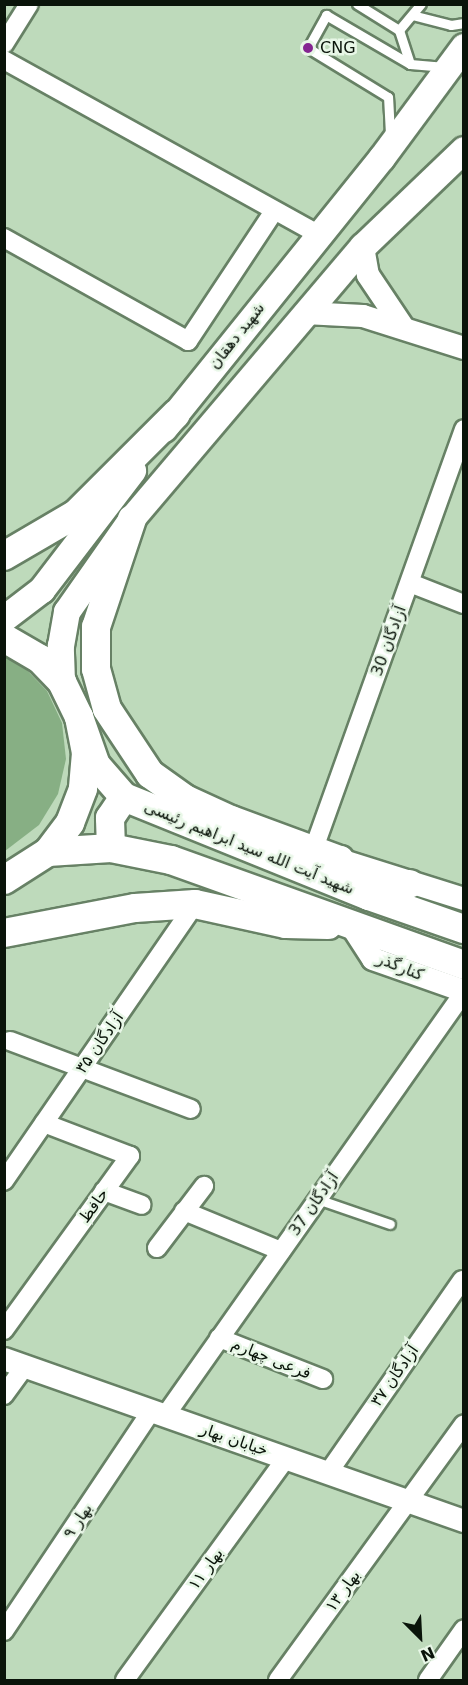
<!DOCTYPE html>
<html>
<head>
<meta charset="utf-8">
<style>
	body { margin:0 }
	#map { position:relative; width:468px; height:1685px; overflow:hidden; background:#bedabb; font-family:"DejaVu Sans","Noto Sans Arabic",sans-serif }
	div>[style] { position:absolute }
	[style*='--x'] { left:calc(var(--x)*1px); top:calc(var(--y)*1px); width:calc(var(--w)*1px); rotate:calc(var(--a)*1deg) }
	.green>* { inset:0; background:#87af84 }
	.roads { filter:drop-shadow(2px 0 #678165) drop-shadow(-2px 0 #678165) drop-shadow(0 2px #678165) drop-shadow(0 -2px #678165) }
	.service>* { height:9px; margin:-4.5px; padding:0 4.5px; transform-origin:4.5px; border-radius:4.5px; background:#fff }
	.minor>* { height:18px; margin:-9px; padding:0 9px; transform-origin:9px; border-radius:9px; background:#fff }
	.tertiary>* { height:22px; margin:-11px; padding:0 11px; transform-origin:11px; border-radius:11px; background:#fff }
	.secondary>* { height:26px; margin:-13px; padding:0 13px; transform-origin:13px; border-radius:13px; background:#fff }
	.primary>* { height:28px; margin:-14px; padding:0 14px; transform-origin:14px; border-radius:14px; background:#fff }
	.dots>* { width:16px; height:16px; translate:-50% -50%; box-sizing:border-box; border:3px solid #e8f7e7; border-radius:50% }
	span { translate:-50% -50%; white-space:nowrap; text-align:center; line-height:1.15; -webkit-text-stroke:5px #e8f7e7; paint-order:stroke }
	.poi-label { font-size:16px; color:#0a140a }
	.left { translate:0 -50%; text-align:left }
	.street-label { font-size:16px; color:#0a140a }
	.frame { position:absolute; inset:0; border:6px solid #0a140a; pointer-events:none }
	.north { position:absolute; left:390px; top:1607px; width:60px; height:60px; -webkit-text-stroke:4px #e8f7e7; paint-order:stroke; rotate:156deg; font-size:16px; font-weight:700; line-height:24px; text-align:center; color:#0a140a }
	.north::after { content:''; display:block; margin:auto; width:21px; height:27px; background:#0a140a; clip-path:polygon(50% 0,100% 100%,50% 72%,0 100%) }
</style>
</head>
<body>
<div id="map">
	<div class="green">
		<i style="clip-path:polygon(5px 656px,22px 665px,47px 691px,62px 723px,66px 759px,58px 794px,39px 825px,5px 851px)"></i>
	</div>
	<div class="roads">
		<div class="service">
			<i style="--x:357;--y:4;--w:49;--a:31.8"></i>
			<i style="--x:412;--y:15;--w:40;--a:14.4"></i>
			<i style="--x:451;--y:25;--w:13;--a:-9"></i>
			<i style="--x:410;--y:64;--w:36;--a:-108"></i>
			<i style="--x:399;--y:30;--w:34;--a:-50"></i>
			<i style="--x:390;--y:134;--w:37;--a:-93"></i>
			<i style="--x:388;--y:97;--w:94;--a:-148.5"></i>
			<i style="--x:308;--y:48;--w:38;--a:-61"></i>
			<i style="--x:326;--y:15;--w:97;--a:30.3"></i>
			<i style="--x:410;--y:64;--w:35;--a:5"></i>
			<i style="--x:317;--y:1199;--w:77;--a:18.9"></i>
		</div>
		<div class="minor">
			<i style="--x:4;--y:44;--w:47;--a:-58"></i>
			<i style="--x:4;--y:60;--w:359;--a:29"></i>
			<i style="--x:4;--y:238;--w:211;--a:29.2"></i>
			<i style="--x:188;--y:341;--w:156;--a:-56.5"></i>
			<i style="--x:410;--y:583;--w:58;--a:21.3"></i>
			<i style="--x:313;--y:851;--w:448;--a:-70.3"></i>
			<i style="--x:10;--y:1041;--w:193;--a:20.6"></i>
			<i style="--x:4;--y:1181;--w:336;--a:-55.4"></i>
			<i style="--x:104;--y:1191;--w:40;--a:20.2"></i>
			<i style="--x:184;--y:1211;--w:105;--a:22.4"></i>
			<i style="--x:157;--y:1248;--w:78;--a:-52.8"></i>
			<i style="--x:4;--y:1330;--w:215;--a:-54.1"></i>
			<i style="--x:130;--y:1156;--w:92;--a:-159"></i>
			<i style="--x:219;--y:1338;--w:112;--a:21.5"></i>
			<i style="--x:4;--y:1395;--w:36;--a:-54"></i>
			<i style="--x:165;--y:1416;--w:519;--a:-54.81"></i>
			<i style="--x:328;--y:1473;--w:235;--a:-55.2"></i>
			<i style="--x:4;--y:1631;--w:265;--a:-56.2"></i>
			<i style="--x:125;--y:1680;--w:274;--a:-54"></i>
			<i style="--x:278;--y:1680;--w:316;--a:-54"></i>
			<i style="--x:428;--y:1680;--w:62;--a:-54.8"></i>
		</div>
		<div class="tertiary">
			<i style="--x:363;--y:247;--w:28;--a:80"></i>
			<i style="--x:368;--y:275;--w:63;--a:56.1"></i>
			<i style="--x:305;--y:313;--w:58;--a:3"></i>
			<i style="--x:363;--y:316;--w:106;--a:17.6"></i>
			<i style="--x:340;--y:860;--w:130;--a:17.5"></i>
			<i style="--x:351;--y:925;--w:40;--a:57.1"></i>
			<i style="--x:373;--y:959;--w:96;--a:19.4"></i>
			<i style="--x:4;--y:1359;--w:488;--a:19.4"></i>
		</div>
		<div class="secondary">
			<i style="--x:164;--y:429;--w:348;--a:-51.2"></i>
			<i style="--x:382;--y:158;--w:138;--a:-53.5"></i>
			<i style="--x:4;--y:619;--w:48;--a:-37.3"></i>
			<i style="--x:42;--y:590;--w:150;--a:-52.6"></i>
			<i style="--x:62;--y:682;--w:36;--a:-92"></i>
			<i style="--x:61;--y:646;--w:35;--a:-80"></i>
			<i style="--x:67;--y:612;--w:113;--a:-55"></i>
			<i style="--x:132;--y:519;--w:357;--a:-49.7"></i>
			<i style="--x:363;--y:247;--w:140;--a:-43.8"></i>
		</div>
		<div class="primary">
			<i style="--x:132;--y:519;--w:114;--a:108.4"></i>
			<i style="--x:96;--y:627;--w:42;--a:90"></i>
			<i style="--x:96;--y:669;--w:41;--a:74.6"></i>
			<i style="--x:107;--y:709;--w:78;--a:56.5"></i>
			<i style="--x:150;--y:774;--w:43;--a:35.5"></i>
			<i style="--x:185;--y:799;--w:51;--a:24.5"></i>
			<i style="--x:231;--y:820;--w:116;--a:20.2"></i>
			<i style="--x:340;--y:860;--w:46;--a:51.1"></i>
			<i style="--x:369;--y:896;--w:42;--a:-16.7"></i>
			<i style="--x:4;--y:556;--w:83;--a:-30.3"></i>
			<i style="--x:76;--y:514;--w:141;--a:-45"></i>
			<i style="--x:4;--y:638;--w:42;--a:30.3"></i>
			<i style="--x:40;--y:659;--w:32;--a:46"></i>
			<i style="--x:62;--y:682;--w:39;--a:64"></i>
			<i style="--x:79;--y:717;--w:37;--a:79"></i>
			<i style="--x:86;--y:753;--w:36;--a:95"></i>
			<i style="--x:83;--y:789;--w:36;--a:111"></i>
			<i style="--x:70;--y:823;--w:36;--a:127"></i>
			<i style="--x:48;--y:852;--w:52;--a:147.5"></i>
			<i style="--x:79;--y:717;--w:51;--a:70.5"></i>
			<i style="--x:96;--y:765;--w:43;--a:48.8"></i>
			<i style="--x:124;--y:797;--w:264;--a:22"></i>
			<i style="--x:369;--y:896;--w:101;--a:19.2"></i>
			<i style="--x:111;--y:848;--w:30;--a:-92"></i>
			<i style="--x:110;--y:818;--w:25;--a:-56"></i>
			<i style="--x:48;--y:852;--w:63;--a:-3.6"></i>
			<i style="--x:111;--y:848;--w:61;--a:11.3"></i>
			<i style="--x:171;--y:860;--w:311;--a:19.7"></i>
			<i style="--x:4;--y:933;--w:133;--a:-10.8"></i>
			<i style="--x:135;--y:908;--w:60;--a:-3.8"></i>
			<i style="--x:195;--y:904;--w:93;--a:12.4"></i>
			<i style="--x:286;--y:924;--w:42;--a:1.4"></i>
		</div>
	</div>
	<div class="dots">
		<i style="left:308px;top:48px;background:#852691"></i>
	</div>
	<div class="poi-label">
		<span class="left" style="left:320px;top:48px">CNG</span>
	</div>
	<div class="street-label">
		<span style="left:237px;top:336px;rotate:-52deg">شهید دهقان</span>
		<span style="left:389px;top:641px;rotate:-70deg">آزادگان 30</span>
		<span style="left:249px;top:848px;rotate:22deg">شهید آیت الله سید ابراهیم رئیسی</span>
		<span style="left:400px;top:967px;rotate:22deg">کنارگذر</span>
		<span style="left:100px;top:1043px;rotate:-55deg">آزادگان ۳۵</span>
		<span style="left:314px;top:1204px;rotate:-55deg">آزادگان 37</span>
		<span style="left:94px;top:1206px;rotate:-54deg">حافظ</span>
		<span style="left:271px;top:1359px;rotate:22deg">فرعی چهارم</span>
		<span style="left:395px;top:1376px;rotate:-55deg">آزادگان ۳۷</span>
		<span style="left:234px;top:1440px;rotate:19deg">خیابان بهار</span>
		<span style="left:78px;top:1521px;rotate:-56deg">بهار ۹</span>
		<span style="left:206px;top:1569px;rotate:-54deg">بهار ۱۱</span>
		<span style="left:343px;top:1591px;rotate:-54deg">بهار ۱۳</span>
	</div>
	<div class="frame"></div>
	<div class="north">N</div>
</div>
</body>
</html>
